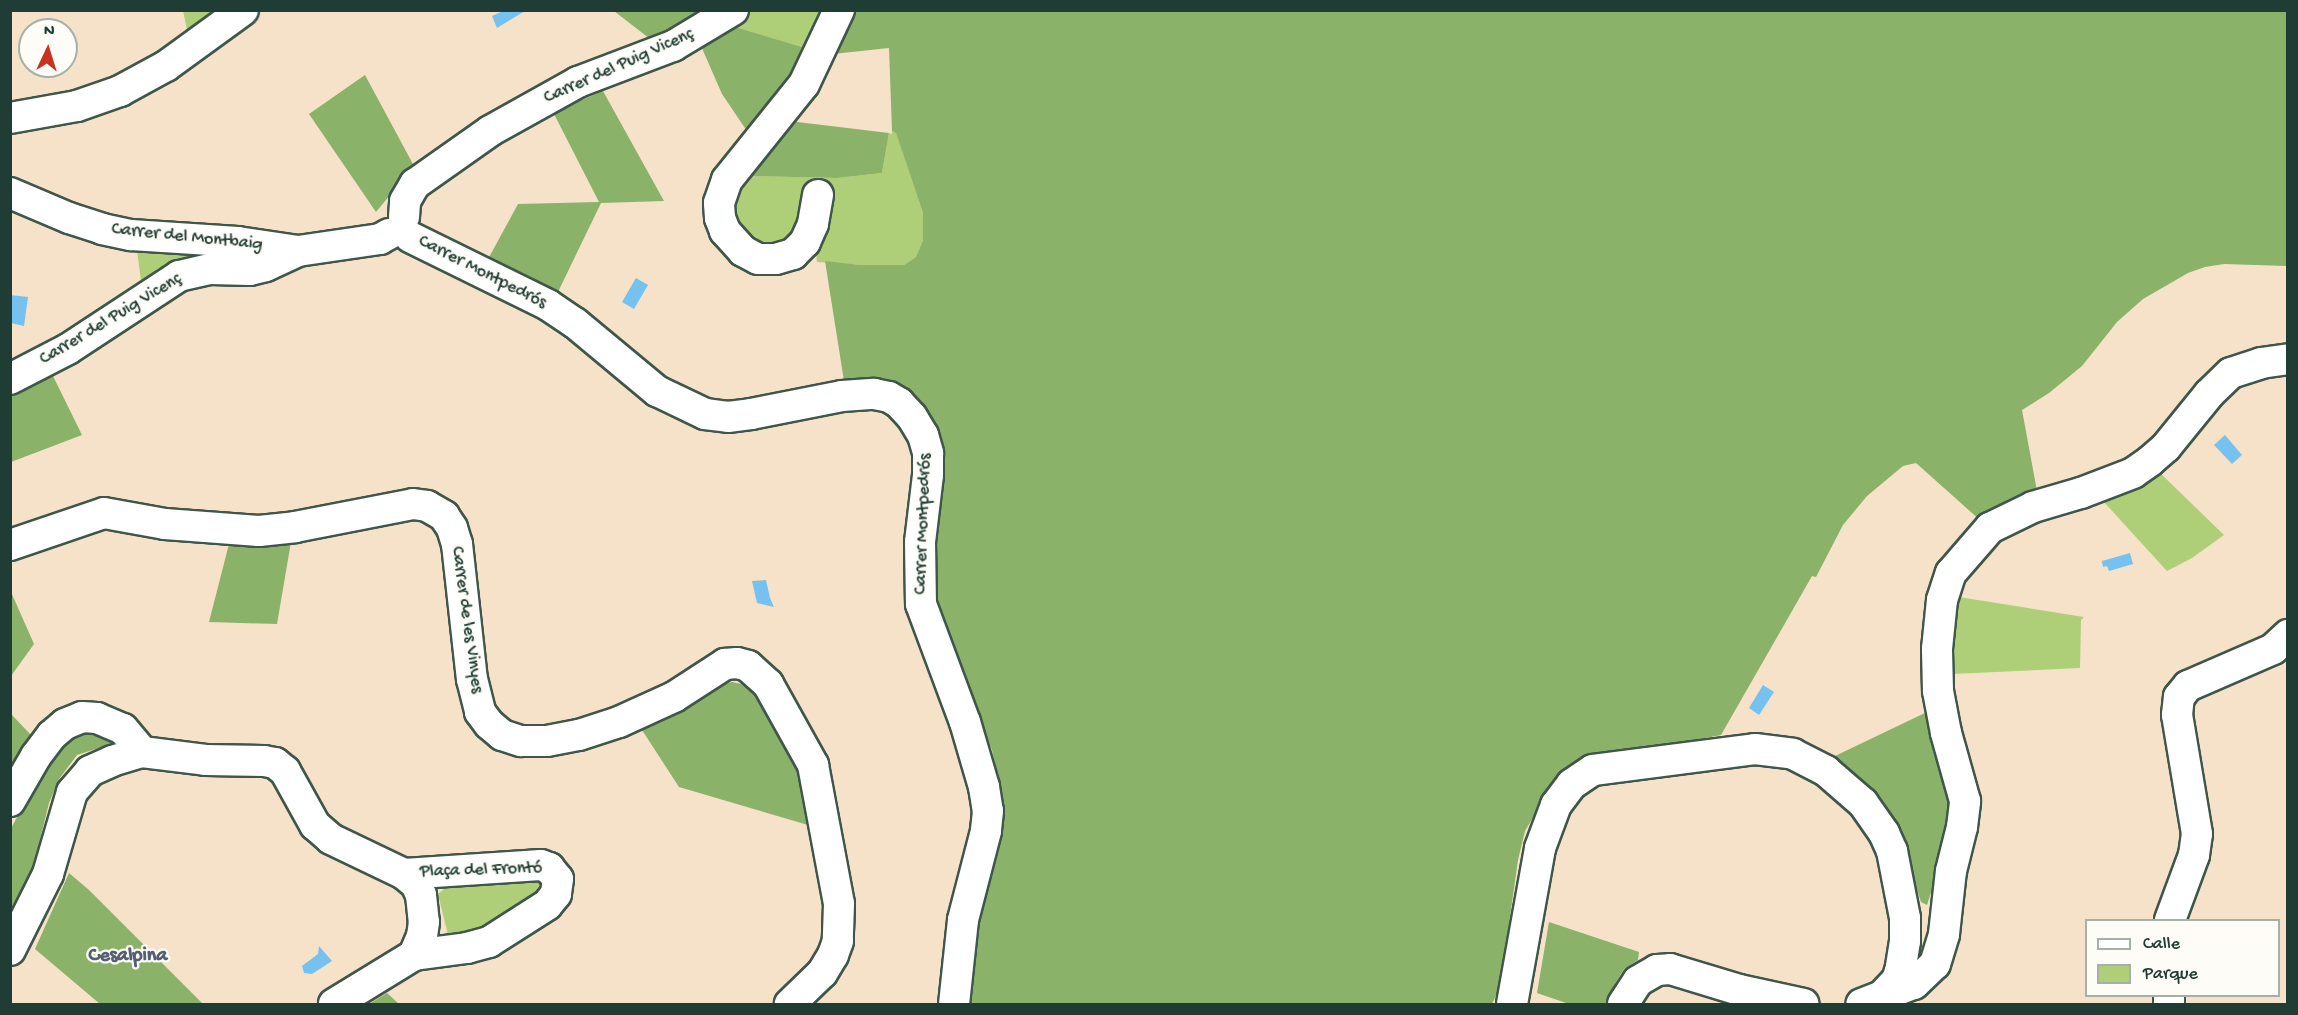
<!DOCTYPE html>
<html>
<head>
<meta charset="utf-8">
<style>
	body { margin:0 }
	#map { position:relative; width:2298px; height:1015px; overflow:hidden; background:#f5e2c9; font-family:"Gochi Hand",sans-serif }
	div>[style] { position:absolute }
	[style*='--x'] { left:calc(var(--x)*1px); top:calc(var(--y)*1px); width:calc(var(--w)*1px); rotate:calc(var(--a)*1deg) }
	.green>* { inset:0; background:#aecf77 }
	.forest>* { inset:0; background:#8ab268 }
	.water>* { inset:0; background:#75c1ef }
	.roads { filter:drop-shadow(2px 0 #3f564a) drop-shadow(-2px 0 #3f564a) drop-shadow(0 2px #3f564a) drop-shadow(0 -2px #3f564a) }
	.minor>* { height:30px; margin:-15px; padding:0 15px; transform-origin:15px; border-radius:15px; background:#fff }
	span { translate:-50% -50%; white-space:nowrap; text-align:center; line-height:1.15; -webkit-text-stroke:4.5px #fdfcf7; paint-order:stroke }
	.street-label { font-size:18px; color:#1f3d34 }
	.neighbourhood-label { font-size:20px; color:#555f73; font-weight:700 }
	.frame { position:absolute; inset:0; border:12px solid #1f3d34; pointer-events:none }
	.legend { position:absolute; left:2085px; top:919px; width:195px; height:78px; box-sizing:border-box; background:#fdfcf7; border:2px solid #a4b0a9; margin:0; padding:8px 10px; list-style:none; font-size:18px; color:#1f3d34 }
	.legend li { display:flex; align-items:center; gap:12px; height:30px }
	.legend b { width:30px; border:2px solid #a4b0a9 }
	.north { position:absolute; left:18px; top:18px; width:60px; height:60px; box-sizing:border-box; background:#fdfcf7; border:2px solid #a4b0a9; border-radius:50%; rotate:4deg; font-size:16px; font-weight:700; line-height:24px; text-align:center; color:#1f3d34 }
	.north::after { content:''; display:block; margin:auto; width:21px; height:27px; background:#c8321e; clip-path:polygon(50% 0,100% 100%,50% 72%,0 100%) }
</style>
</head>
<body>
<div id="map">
	<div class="green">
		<i style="clip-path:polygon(183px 10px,226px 11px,188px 35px)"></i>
		<i style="clip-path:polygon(749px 11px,828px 11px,809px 49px,732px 26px)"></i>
		<i style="clip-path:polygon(892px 131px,896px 132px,923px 213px,923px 240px,916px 257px,904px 265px,860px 265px,817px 262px,815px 244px,833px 189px,821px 180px,813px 180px,803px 190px,799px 225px,786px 241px,774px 246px,756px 243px,736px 224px,733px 204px,747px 176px,837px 178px,882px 173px,889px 133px,892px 134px)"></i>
		<i style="clip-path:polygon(137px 250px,240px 255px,176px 261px,157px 269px,141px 282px)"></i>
		<i style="clip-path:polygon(2159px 472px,2224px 535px,2192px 558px,2167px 571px,2103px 501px,2127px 491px)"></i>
		<i style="clip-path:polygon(1959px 597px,2084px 617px,2081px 620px,2080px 668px,1952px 674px,1952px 621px)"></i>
		<i style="clip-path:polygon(535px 880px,540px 883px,540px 887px,533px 896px,489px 923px,456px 938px,448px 935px,438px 894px,444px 889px,452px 885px)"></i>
	</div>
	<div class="forest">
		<i style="clip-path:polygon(614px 11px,705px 11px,654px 42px)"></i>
		<i style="clip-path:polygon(852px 11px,2287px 11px,2287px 266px,2224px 264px,2205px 267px,2188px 273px,2143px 299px,2117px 322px,2082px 366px,2049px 393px,2022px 410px,2037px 491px,1981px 521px,1916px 463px,1903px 466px,1867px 496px,1843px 525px,1816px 577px,1812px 576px,1721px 735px,1581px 762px,1558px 775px,1525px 831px,1518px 860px,1500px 987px,1492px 1004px,968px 1004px,972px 994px,979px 911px,1001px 815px,1000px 787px,992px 750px,955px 658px,936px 598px,931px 562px,938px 435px,933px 419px,917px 398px,895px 383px,883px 378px,844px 381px,825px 261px,860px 265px,904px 265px,916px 257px,923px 240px,923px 213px,896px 133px,892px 131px,889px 48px,833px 54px)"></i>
		<i style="clip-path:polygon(732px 26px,809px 49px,795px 74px,749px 134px,722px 94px,701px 46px)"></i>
		<i style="clip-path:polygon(365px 75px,414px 166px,376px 212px,309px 114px)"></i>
		<i style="clip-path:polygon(603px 91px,664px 201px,601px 203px,557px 294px,487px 261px,518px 204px,599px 202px,553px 112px)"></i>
		<i style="clip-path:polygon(789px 121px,889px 133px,882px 173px,837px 178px,747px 176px)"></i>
		<i style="clip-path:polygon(52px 374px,82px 435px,11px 462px,11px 395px)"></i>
		<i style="clip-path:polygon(291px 542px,277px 624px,209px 622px,229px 544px)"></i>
		<i style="clip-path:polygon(11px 592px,34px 644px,11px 676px,10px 676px)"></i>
		<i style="clip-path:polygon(732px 682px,746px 685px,754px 693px,801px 776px,808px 825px,679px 787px,642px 730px,719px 685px)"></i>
		<i style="clip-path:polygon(1929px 711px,1951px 805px,1947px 843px,1927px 905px,1921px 902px,1899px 834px,1870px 791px,1835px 756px)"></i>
		<i style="clip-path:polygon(11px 714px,31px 735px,11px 772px)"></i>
		<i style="clip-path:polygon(91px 731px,111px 740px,111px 744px,77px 755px,59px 779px,49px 803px,31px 876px,11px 912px,10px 830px,52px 754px,78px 732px)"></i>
		<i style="clip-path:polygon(69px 873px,89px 890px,203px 1004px,100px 1004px,35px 949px)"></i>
		<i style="clip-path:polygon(1549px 922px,1639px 952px,1638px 960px,1624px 969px,1616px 982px,1610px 1004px,1569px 1004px,1537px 993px)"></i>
		<i style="clip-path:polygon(387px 993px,399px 1004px,369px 1004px)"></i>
	</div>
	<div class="water">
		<i style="clip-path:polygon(503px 11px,525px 10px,525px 11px,497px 28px,492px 16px)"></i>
		<i style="clip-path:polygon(636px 278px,648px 285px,634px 309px,622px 302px)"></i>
		<i style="clip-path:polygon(10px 295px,28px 297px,24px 326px,11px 323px)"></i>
		<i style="clip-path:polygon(2225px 435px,2242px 455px,2232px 464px,2214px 445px)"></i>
		<i style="clip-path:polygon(2130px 553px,2133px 564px,2109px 571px,2107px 566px,2103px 567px,2102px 561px)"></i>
		<i style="clip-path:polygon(766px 580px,770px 598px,774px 607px,757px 603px,752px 581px)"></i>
		<i style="clip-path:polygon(1763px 685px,1774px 692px,1759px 715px,1749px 708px)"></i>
		<i style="clip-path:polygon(319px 946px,332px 961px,312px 974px,304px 973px,302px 966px,318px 954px)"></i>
	</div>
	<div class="roads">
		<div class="minor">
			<i style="--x:10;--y:118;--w:68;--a:-10.2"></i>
			<i style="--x:77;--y:106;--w:46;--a:-19.2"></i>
			<i style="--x:120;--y:91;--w:52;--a:-28.5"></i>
			<i style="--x:166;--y:66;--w:95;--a:-36"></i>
			<i style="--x:10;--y:193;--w:64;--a:23"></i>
			<i style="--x:69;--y:218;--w:35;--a:18"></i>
			<i style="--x:102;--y:229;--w:30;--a:12"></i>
			<i style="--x:131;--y:235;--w:107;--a:3.7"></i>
			<i style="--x:238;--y:242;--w:61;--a:8.5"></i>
			<i style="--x:818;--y:195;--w:29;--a:100"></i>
			<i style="--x:813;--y:224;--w:20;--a:114"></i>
			<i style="--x:805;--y:242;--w:17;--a:135"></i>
			<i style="--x:793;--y:254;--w:18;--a:164"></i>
			<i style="--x:776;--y:259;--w:18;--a:180"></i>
			<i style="--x:758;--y:259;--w:17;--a:-152"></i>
			<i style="--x:743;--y:251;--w:27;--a:-132"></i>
			<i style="--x:725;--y:231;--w:14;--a:-111"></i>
			<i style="--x:720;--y:218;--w:15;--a:-94"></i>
			<i style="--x:719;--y:203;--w:24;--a:-71"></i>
			<i style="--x:727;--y:180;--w:123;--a:-51.3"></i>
			<i style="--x:804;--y:84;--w:82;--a:-64.7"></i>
			<i style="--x:404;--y:217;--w:16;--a:-86"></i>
			<i style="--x:405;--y:201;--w:20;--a:-60"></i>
			<i style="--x:415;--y:184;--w:92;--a:-35.2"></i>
			<i style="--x:490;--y:131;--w:101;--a:-29.1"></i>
			<i style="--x:578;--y:82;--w:102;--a:-20.8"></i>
			<i style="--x:673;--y:46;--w:70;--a:-31"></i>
			<i style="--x:410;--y:237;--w:154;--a:26.2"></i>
			<i style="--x:548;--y:305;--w:32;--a:34"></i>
			<i style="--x:575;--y:323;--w:107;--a:39.7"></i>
			<i style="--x:657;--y:391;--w:53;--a:25.6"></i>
			<i style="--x:705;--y:414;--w:23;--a:7"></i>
			<i style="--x:728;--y:417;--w:23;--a:-7"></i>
			<i style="--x:751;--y:414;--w:93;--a:-11.2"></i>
			<i style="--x:842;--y:396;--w:32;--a:-4"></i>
			<i style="--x:874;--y:394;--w:15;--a:11"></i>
			<i style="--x:889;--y:397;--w:12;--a:31"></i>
			<i style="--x:899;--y:403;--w:19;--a:47"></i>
			<i style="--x:912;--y:417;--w:21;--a:59"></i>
			<i style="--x:923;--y:435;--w:19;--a:74"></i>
			<i style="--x:928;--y:453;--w:22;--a:90"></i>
			<i style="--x:928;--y:475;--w:67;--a:96.8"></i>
			<i style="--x:920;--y:542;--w:62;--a:89.1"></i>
			<i style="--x:921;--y:604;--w:126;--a:69.6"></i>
			<i style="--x:965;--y:722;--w:68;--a:73.7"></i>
			<i style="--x:984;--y:787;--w:24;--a:81"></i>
			<i style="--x:988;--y:811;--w:20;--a:96"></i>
			<i style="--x:986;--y:831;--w:92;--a:104.5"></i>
			<i style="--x:963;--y:920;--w:84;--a:96.1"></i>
			<i style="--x:10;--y:379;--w:65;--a:-27.3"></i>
			<i style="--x:68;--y:349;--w:133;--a:-33.3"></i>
			<i style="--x:179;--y:276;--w:32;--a:-13"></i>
			<i style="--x:210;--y:269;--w:40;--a:1.4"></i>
			<i style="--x:250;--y:270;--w:16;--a:-14"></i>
			<i style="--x:266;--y:266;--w:35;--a:-25"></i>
			<i style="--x:298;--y:251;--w:83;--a:-8.3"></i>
			<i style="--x:380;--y:239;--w:10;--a:-29"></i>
			<i style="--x:10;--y:545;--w:99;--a:-18.8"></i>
			<i style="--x:104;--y:513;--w:62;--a:10.2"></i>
			<i style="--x:165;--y:524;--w:94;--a:4.3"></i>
			<i style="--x:259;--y:531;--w:36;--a:-6"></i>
			<i style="--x:295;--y:527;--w:120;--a:-11"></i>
			<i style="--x:413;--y:504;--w:14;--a:8"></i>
			<i style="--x:427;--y:506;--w:20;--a:30"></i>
			<i style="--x:444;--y:516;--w:14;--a:56"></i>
			<i style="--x:452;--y:528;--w:17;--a:73"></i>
			<i style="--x:457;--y:544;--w:136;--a:83.7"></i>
			<i style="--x:472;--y:679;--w:34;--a:76"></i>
			<i style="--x:480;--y:712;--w:15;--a:53"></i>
			<i style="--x:489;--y:724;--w:17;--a:40"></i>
			<i style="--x:502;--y:735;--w:20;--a:18"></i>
			<i style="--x:521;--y:741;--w:26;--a:0"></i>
			<i style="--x:547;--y:741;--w:33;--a:-11"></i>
			<i style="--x:579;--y:735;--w:42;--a:-18"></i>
			<i style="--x:619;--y:722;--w:60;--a:-24.4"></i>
			<i style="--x:674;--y:697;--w:61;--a:-32.9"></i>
			<i style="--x:725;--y:664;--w:12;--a:-5"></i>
			<i style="--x:737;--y:663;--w:11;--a:15"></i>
			<i style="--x:748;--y:666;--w:27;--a:42"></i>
			<i style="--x:768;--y:684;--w:93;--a:60.9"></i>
			<i style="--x:813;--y:765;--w:141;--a:79.4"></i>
			<i style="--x:839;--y:904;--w:37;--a:92"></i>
			<i style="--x:838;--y:941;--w:15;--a:110"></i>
			<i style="--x:833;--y:955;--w:21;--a:121"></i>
			<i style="--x:822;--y:973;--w:45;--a:135.9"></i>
			<i style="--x:10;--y:801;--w:52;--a:-60"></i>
			<i style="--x:36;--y:756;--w:26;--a:-53"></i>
			<i style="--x:52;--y:735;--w:17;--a:-40"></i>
			<i style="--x:65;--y:724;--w:18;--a:-22"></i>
			<i style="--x:82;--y:717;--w:15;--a:4"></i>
			<i style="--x:97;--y:718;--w:28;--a:23"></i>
			<i style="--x:123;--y:729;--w:30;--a:50"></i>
			<i style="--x:404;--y:874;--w:137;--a:-3.8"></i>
			<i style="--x:541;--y:865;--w:9;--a:21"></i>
			<i style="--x:549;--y:868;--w:14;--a:51"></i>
			<i style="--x:558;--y:879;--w:15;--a:98"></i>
			<i style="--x:556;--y:894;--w:14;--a:129"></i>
			<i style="--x:547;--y:905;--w:69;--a:147.5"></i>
			<i style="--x:489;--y:942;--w:23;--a:165"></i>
			<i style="--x:467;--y:948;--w:53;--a:172.5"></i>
			<i style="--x:2170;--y:920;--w:69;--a:-69.7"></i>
			<i style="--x:2194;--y:855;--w:21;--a:-82"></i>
			<i style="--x:2197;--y:834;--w:121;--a:-99.5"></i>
			<i style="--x:2177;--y:715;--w:18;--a:-84"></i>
			<i style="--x:2179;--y:697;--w:14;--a:-51"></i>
			<i style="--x:2188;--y:686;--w:93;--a:-23.5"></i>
			<i style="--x:2273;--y:649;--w:21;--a:-43"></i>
			<i style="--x:10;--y:950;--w:85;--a:-63.4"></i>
			<i style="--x:48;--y:874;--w:85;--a:-73.7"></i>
			<i style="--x:72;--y:792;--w:28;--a:-49"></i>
			<i style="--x:90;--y:771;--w:24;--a:-24"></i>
			<i style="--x:112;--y:761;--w:31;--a:-17"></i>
			<i style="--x:142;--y:752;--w:64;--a:7.1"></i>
			<i style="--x:206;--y:760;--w:58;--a:1"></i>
			<i style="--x:264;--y:761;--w:11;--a:10"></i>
			<i style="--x:275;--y:763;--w:13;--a:39"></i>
			<i style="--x:285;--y:771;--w:62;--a:60.9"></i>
			<i style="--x:315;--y:825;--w:21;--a:41"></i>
			<i style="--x:331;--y:839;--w:81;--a:25.6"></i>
			<i style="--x:404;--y:874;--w:16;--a:40"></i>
			<i style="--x:416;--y:884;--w:12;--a:66"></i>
			<i style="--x:421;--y:895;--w:27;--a:84"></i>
			<i style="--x:424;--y:922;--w:14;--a:98"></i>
			<i style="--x:422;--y:936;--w:21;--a:113"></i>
			<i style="--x:414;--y:955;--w:94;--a:148.5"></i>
			<i style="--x:1882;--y:996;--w:34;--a:-21"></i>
			<i style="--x:1914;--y:984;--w:29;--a:-44"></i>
			<i style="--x:1935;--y:964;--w:31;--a:-73"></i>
			<i style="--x:1944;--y:934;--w:63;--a:-83.7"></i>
			<i style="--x:1951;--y:871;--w:45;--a:-76"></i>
			<i style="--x:1962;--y:827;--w:26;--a:-83"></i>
			<i style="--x:1965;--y:801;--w:71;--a:-105.6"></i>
			<i style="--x:1946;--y:733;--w:43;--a:-100.8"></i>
			<i style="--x:1938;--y:691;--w:42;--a:-91.4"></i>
			<i style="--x:1937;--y:649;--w:49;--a:-84.2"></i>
			<i style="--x:1942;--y:600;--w:28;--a:-72"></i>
			<i style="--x:1951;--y:573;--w:60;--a:-49.1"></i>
			<i style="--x:1990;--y:528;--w:48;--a:-26"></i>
			<i style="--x:2033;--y:507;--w:50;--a:-16.3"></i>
			<i style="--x:2081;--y:493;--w:56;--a:-21"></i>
			<i style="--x:2133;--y:473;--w:21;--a:-35"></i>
			<i style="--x:2150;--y:461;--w:21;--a:-41"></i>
			<i style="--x:2166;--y:447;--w:68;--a:-50.9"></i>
			<i style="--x:2209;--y:394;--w:30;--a:-44"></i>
			<i style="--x:2231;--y:373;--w:32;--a:-18"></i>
			<i style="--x:2261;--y:363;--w:27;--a:-8"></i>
			<i style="--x:2169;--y:996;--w:8;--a:90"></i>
			<i style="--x:1512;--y:1004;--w:158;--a:-79.8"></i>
			<i style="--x:1540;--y:848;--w:46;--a:-69.6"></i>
			<i style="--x:1556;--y:805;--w:26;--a:-53"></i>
			<i style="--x:1572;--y:784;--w:25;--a:-34"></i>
			<i style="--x:1593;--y:770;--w:163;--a:-7.4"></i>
			<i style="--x:1755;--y:749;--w:38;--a:7"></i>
			<i style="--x:1793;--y:754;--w:37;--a:27"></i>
			<i style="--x:1826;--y:771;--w:49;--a:40.9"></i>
			<i style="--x:1863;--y:803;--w:37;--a:55"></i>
			<i style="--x:1884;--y:833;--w:20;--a:66"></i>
			<i style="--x:1892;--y:851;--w:68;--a:79"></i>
			<i style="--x:1905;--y:918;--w:23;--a:90"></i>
			<i style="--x:1905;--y:941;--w:30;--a:99"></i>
			<i style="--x:1900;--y:971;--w:9;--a:108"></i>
			<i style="--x:1897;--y:980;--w:22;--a:133"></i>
			<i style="--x:1882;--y:996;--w:22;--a:159"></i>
			<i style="--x:1623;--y:1004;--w:27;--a:-57"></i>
			<i style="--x:1638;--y:981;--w:22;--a:-30"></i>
			<i style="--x:1657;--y:970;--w:13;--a:-4"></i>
			<i style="--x:1670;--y:969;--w:72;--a:16.9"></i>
			<i style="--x:1739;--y:990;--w:66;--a:12.2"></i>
		</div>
	</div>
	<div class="street-label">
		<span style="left:619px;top:67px;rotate:-24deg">Carrer del Puig Vicenç</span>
		<span style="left:187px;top:238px;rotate:6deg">Carrer del Montbaig</span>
		<span style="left:482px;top:273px;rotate:27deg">Carrer Montpedrós</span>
		<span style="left:111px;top:320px;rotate:-31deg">Carrer del Puig Vicenç</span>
		<span style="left:924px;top:524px;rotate:-88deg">Carrer Montpedrós</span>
		<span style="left:466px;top:620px;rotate:82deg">Carrer de les Vinyes</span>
		<span style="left:481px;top:871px;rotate:-2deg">Plaça del Frontó</span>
	</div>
	<div class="neighbourhood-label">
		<span style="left:128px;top:956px">Cesalpina</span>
	</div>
	<div class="frame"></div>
	<ul class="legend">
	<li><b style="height:8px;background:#fff"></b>Calle</li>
	<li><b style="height:16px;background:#aecf77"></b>Parque</li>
	</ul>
	<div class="north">N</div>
</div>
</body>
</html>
